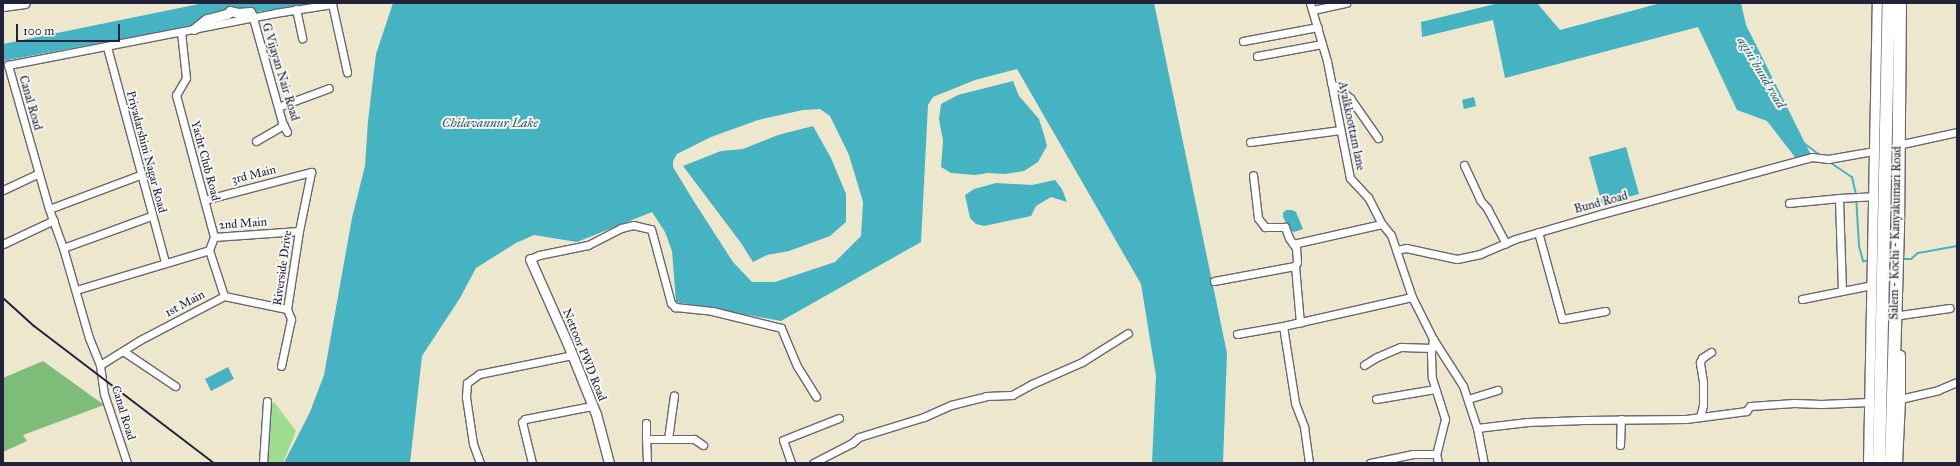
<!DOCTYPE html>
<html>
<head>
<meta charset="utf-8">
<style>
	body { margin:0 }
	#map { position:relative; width:1960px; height:466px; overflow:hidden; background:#ede7ce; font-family:"IM FELL Great Primer",serif }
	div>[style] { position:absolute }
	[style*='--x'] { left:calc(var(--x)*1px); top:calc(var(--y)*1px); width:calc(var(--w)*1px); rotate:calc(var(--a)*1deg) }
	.green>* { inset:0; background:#9edc90 }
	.forest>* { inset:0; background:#7ebc7a }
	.water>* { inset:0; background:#45b3c1 }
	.stream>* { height:2px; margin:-1px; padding:0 1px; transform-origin:1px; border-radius:1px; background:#45b3c1 }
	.roads { filter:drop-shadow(1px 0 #69676e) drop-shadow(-1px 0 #69676e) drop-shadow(0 1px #69676e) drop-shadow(0 -1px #69676e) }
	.minor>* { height:7px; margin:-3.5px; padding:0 3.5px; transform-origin:3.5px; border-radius:3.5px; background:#fff }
	.tertiary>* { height:9px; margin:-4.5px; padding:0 4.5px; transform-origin:4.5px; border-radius:4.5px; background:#fff }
	.trunk>* { height:12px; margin:-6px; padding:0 6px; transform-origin:6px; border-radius:6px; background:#fff }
	.rail>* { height:2px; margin:-1px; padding:0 1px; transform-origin:1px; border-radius:1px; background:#22223b }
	span { translate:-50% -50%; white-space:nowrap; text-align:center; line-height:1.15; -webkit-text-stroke:4px #f6f6f2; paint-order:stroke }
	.street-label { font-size:12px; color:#22223b }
	.water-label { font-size:13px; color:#305c71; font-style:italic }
	.frame { position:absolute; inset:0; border:4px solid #22223b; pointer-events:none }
	.scale { position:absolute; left:16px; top:24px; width:104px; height:18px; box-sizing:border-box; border:2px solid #22223b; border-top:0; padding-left:5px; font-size:12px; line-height:14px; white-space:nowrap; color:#22223b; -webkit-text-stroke:3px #f6f6f2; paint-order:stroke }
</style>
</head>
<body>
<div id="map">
	<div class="green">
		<i style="clip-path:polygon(274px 402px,296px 431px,283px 463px,266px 463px,269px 405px)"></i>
	</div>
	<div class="forest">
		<i style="clip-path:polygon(43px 361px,104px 405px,23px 435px,27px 441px,3px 452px,3px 378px)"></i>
	</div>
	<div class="water">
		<i style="clip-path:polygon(204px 3px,314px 3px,225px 17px,180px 28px,3px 61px,3px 44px)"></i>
		<i style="clip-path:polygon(evenodd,393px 3px,1154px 3px,1227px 353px,1223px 463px,1152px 463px,1156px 376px,1141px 284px,1017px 69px,975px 80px,933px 97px,928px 105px,921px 242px,781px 321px,676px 302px,672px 251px,665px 232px,652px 212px,577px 242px,534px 235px,516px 243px,476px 268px,460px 298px,422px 356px,410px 463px,284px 463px,310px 412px,324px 375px,352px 218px,365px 166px,368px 121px,376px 54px,393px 3px,820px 109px,830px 116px,849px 155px,863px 202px,861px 236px,835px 262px,775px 282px,752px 282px,733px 262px,693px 200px,673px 167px,673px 161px,677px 154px,711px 137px,758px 120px,803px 110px,820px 109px)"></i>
		<i style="clip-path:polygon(1499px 3px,1537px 3px,1560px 30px,1661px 3px,1741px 3px,1746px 25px,1812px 157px,1798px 161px,1767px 121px,1737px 110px,1698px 27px,1505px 78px,1493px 20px,1422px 37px,1421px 22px)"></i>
		<i style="clip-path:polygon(1013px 81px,1019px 96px,1039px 119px,1044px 135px,1047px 146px,1038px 162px,1024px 171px,1005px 174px,988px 173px,975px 175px,951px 173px,941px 167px,943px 141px,939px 119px,941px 104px,958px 95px)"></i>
		<i style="clip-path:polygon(1474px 97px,1476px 106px,1464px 109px,1462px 100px)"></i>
		<i style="clip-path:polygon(813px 126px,831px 158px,846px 194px,846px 222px,830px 236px,789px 251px,767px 255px,753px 262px,741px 243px,683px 166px,721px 151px,743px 149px,778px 135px)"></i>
		<i style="clip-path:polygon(1626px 147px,1639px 194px,1602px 204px,1589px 157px)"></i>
		<i style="clip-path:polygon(1055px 180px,1062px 189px,1067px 202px,1051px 197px,1036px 206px,1031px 216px,984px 226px,976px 224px,970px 218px,965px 195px,974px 189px,996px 183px,1032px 185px)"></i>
		<i style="clip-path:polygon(1286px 210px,1292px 210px,1296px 212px,1303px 229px,1294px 232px,1290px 230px,1283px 217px,1283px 213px)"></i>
		<i style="clip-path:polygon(228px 367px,234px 379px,211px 391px,205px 379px)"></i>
	</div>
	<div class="stream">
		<i style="--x:1805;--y:144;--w:20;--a:37"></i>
		<i style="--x:1828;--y:161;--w:29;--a:34"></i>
		<i style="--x:1852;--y:177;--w:18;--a:77"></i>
		<i style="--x:1856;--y:195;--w:51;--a:86.6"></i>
		<i style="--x:1859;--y:246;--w:16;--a:75"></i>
		<i style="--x:1863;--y:261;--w:3;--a:0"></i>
		<i style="--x:1903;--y:259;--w:8;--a:0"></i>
		<i style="--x:1911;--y:259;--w:9;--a:-41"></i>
		<i style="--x:1918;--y:253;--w:40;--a:-10"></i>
	</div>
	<div class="roads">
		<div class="minor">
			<i style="--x:1310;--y:3;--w:60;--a:73.7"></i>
			<i style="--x:1327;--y:61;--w:119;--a:78.9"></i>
			<i style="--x:1350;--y:178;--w:26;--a:47"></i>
			<i style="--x:1368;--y:197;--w:30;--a:63"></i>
			<i style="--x:1382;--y:224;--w:14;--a:51"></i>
			<i style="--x:1391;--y:235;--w:65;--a:71.3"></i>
			<i style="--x:1412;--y:297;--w:47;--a:63.4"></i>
			<i style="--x:1433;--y:339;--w:56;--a:57.4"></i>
			<i style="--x:1463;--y:386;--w:44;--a:71.6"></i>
			<i style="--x:1477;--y:428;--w:36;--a:79"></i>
			<i style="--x:296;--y:9;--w:30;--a:78"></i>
			<i style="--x:1313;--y:10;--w:34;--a:-12"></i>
			<i style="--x:253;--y:18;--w:108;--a:74.4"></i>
			<i style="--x:282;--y:122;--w:11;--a:63"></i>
			<i style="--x:181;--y:32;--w:46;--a:83.8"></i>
			<i style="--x:186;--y:78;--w:20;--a:120"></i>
			<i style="--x:176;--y:95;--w:147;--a:75"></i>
			<i style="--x:214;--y:237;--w:14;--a:111"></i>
			<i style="--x:209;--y:250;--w:48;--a:71.9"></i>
			<i style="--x:1243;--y:41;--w:76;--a:-10.6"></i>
			<i style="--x:107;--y:47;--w:223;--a:74.9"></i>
			<i style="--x:1257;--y:56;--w:66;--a:-10.5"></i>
			<i style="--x:1331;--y:83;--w:24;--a:38"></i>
			<i style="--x:1350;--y:98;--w:49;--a:55"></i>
			<i style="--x:278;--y:107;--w:54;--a:-20.4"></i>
			<i style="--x:256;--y:141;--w:32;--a:-30"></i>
			<i style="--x:1250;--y:142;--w:91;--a:-7.6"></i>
			<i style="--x:1902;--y:144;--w:56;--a:-12.3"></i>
			<i style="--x:1464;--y:165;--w:38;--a:65"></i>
			<i style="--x:1480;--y:200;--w:11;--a:49"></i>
			<i style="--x:1487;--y:208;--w:40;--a:62"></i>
			<i style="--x:3;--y:190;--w:38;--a:-25"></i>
			<i style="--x:204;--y:200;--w:111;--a:-14.7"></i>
			<i style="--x:311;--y:172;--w:60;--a:101.5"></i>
			<i style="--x:299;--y:231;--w:79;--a:98.7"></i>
			<i style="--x:287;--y:309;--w:11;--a:68"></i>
			<i style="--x:291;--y:319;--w:48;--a:102"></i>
			<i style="--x:1789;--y:203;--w:50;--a:-5.7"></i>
			<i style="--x:49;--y:209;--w:97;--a:-20.5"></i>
			<i style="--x:1538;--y:232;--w:90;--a:74.6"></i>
			<i style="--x:1562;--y:319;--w:44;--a:-10.5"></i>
			<i style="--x:214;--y:237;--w:85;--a:-4"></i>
			<i style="--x:3;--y:244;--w:56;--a:-25.2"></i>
			<i style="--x:1293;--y:244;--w:91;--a:-12.7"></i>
			<i style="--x:63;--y:248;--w:94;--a:-20"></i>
			<i style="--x:1396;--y:250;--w:10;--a:-11"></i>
			<i style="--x:1406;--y:248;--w:52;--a:12.2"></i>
			<i style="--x:1457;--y:259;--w:24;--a:-12"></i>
			<i style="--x:1480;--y:254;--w:38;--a:-23"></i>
			<i style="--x:1515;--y:239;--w:90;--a:-16.2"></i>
			<i style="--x:1601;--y:214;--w:219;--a:-15.1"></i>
			<i style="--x:1812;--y:157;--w:16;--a:7"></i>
			<i style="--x:1828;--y:159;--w:47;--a:-9.9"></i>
			<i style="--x:530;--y:259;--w:10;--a:-24"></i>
			<i style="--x:539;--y:255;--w:50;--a:-11.5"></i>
			<i style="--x:588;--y:245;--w:37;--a:-27"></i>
			<i style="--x:621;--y:228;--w:12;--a:-14"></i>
			<i style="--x:633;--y:225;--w:18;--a:13"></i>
			<i style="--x:651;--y:229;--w:77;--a:74.9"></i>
			<i style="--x:671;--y:303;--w:6;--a:45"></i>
			<i style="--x:675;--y:307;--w:37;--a:6"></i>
			<i style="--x:712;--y:311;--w:71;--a:13.8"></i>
			<i style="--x:781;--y:328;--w:41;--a:67.2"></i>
			<i style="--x:797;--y:366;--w:36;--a:58"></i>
			<i style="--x:1295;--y:266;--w:57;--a:85"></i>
			<i style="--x:1214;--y:281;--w:82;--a:-10.5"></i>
			<i style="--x:1295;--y:266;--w:4;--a:-63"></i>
			<i style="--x:1297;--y:262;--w:14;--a:-94"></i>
			<i style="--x:1296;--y:248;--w:12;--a:-125"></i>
			<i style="--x:1289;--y:238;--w:12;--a:-110"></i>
			<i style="--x:1285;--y:227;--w:20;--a:180"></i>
			<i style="--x:1265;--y:227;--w:11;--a:-128"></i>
			<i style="--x:1258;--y:218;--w:43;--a:-96.6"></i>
			<i style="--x:76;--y:290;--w:139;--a:-16.7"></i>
			<i style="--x:1842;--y:290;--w:92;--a:-91.9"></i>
			<i style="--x:1839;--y:198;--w:34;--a:-3"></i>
			<i style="--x:1802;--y:299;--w:71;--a:-11.3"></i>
			<i style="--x:1895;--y:314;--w:5;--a:11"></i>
			<i style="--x:1900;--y:315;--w:50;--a:-8"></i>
			<i style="--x:1283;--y:326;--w:78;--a:81.1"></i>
			<i style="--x:1295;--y:403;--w:26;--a:69"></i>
			<i style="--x:1304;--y:427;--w:36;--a:82"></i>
			<i style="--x:1237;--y:334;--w:47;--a:-9.9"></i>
			<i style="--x:1283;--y:326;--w:132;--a:-12.7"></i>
			<i style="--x:1433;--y:339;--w:15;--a:98"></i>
			<i style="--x:1431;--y:354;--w:24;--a:88"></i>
			<i style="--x:1432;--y:378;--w:43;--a:72.4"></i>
			<i style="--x:1445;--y:419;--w:36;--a:104"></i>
			<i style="--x:1436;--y:454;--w:9;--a:77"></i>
			<i style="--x:123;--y:351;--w:63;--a:33.9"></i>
			<i style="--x:100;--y:365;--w:47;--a:-32"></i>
			<i style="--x:140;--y:340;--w:95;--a:-27.6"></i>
			<i style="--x:224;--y:296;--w:64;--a:11.7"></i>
			<i style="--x:1364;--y:365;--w:15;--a:-32"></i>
			<i style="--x:1377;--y:357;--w:26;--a:-23"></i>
			<i style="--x:1401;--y:347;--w:31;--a:2"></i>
			<i style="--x:1376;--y:399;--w:60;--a:-9.6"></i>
			<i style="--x:1468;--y:399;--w:31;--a:-17"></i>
			<i style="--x:1900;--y:399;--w:39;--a:-13"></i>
			<i style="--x:1938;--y:390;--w:21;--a:-23"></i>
			<i style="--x:1700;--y:417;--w:12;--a:-76"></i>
			<i style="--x:1703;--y:405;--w:23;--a:-90"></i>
			<i style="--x:1703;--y:382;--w:20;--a:-99"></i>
			<i style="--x:1700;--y:362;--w:4;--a:-63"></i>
			<i style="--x:1702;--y:358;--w:11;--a:-34"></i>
			<i style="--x:1477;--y:428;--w:51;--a:-6.7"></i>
			<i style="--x:1528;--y:422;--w:56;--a:-2"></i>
			<i style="--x:1584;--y:420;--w:102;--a:-0.6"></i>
			<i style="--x:1686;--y:419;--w:61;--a:-7.6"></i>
			<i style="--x:1746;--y:411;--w:6;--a:-51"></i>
			<i style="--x:1750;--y:406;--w:44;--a:-3.9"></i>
			<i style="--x:1794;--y:403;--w:27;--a:2"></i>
			<i style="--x:1821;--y:404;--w:48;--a:-2.4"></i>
			<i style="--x:646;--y:439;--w:16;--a:-90"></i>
			<i style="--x:668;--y:439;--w:26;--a:0"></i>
			<i style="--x:694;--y:439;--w:11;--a:34"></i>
			<i style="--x:1620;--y:445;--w:26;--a:-88"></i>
			<i style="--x:127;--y:463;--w:73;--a:-108.4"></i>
			<i style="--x:104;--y:394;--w:29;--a:-98"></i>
			<i style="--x:100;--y:365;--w:29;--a:-112"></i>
			<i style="--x:89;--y:338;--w:94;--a:-106.1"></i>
			<i style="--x:63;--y:248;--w:41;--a:-109.7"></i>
			<i style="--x:49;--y:209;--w:150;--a:-105.9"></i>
			<i style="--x:8;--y:65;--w:272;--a:-11"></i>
			<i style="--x:275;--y:13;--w:58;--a:-9"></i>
			<i style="--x:332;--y:4;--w:70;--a:77.6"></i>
			<i style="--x:263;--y:463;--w:62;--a:-86.3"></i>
			<i style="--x:480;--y:463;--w:20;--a:-110"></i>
			<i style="--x:473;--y:444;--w:48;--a:-98.5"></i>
			<i style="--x:466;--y:397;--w:14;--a:-86"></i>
			<i style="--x:467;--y:383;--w:15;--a:-37"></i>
			<i style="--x:479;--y:374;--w:95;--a:-11.5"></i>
			<i style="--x:532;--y:463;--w:42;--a:-103.7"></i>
			<i style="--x:522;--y:422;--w:4;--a:-45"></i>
			<i style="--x:525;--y:419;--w:68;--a:-11"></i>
			<i style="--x:647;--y:463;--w:24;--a:-92"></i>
			<i style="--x:646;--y:439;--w:22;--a:0"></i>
			<i style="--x:668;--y:439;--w:44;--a:-82.2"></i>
			<i style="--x:791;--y:463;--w:24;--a:-109"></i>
			<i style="--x:783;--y:440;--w:60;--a:-21.4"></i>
			<i style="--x:813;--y:463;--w:44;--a:-27.1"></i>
			<i style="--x:852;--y:443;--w:9;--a:-41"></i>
			<i style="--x:859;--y:437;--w:68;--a:-17.1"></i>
			<i style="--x:924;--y:417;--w:30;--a:-24"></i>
			<i style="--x:951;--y:405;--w:36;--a:-14"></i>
			<i style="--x:986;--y:396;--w:26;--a:-2"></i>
			<i style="--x:1012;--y:395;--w:23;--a:-29"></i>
			<i style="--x:1032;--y:384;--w:55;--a:-23.7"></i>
			<i style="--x:1082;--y:362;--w:54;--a:-32.2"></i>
			<i style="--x:1370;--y:463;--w:44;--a:-11.8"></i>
			<i style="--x:1413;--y:454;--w:23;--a:0"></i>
		</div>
		<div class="tertiary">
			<i style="--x:3;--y:6;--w:22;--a:-8"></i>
			<i style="--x:230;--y:11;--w:8;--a:14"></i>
			<i style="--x:238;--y:13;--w:12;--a:-5"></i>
			<i style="--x:250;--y:12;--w:7;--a:63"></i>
			<i style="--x:194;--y:29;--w:16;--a:-38"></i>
			<i style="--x:207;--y:19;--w:21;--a:-14"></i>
			<i style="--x:227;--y:14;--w:4;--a:-45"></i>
			<i style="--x:530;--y:259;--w:91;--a:66"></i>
			<i style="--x:567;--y:342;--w:78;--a:68.1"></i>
			<i style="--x:596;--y:414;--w:51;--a:75.1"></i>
			<i style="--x:1868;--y:463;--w:460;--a:-88.9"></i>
			<i style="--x:1897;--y:463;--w:64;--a:-87.3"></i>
			<i style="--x:1900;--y:399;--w:44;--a:-90"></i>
		</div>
		<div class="trunk">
			<i style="--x:1879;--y:463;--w:460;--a:-88.8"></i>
			<i style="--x:1891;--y:463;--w:233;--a:-88.3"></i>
			<i style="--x:1898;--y:230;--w:227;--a:-89.5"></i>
		</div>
	</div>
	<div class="rail">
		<i style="--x:3;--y:298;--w:42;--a:42.1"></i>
		<i style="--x:34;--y:326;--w:226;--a:37.3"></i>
	</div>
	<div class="street-label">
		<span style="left:280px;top:72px;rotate:73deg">G Vijayan Nair Road</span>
		<span style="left:30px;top:103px;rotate:74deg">Canal Road</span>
		<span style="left:1351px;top:126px;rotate:78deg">Ayalkkoottam lane</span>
		<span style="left:146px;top:152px;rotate:75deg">Priyadarshini Nagar Road</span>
		<span style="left:205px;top:161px;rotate:75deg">Yacht Club Road</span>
		<span style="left:254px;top:175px;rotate:-14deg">3rd Main</span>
		<span style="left:1601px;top:203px;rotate:-15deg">Bund Road</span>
		<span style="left:243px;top:224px;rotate:-4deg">2nd Main</span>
		<span style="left:1896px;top:233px;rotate:-89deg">Salem - Kochi - Kanyakumari Road</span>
		<span style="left:283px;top:268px;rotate:-82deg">Riverside Drive</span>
		<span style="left:185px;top:304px;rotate:-28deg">1st Main</span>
		<span style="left:584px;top:355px;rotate:68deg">Nettoor PWD Road</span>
		<span style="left:123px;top:413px;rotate:73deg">Canal Road</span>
	</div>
	<div class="water-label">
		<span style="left:1761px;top:73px;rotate:59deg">agini bund road</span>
		<span style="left:490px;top:123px">Chilavannur Lake</span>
	</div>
	<div class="frame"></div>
	<div class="scale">100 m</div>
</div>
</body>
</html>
